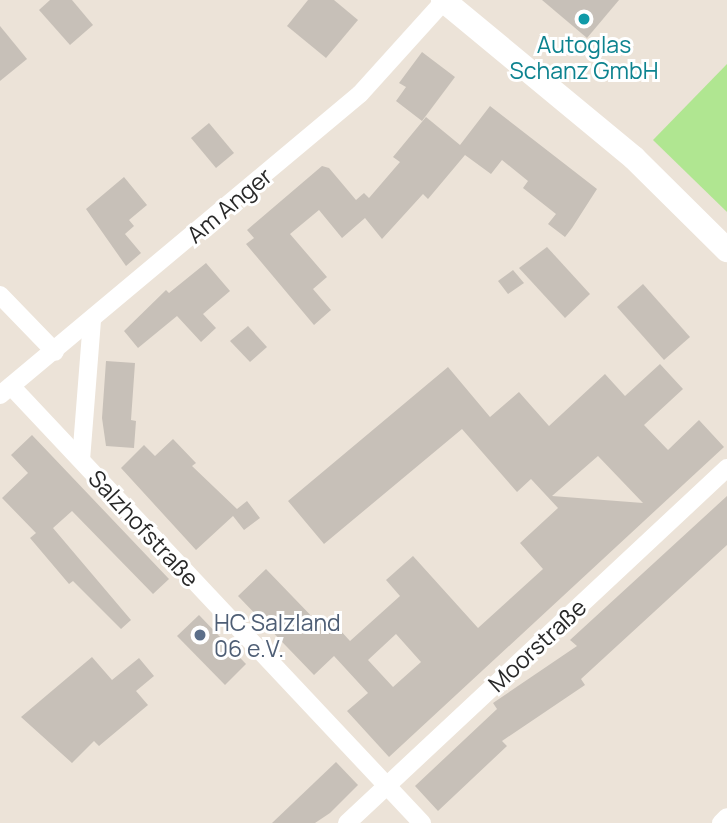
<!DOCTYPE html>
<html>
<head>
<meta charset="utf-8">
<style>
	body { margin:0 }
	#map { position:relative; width:727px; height:823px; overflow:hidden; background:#ece3d8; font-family:Manrope,sans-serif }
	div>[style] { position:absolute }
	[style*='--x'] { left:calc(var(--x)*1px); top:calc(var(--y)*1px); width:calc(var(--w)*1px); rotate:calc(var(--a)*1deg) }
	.green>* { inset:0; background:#b0e691 }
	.building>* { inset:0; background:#c7c0b8 }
	.street>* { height:18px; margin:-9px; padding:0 9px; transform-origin:9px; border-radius:9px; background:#fff }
	.secondary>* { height:24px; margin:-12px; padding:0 12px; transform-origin:12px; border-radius:12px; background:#fff }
	.dots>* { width:19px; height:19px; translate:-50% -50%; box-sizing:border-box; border:4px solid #fff; border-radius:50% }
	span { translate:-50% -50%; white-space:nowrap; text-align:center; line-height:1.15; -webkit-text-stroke:6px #fff; paint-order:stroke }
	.culture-label { font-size:23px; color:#0d838f }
	.street-label { font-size:23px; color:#282828 }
	.service-label { font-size:23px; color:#4e5e75 }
	.left { translate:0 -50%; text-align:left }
</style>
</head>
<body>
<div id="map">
	<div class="green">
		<i style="clip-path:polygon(727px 64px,727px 212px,653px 140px)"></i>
	</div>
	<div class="building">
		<i style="clip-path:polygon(50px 0,72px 0,93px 25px,70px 45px,39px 10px)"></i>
		<i style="clip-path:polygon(308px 0,334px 0,358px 20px,326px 58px,287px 26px)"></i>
		<i style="clip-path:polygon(542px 0,619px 0,587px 38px)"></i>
		<i style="clip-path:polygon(0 26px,27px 59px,0 81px)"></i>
		<i style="clip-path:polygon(422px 52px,455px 77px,422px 121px,396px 101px,406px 87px,399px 83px)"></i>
		<i style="clip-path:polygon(490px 106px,597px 189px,572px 228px,565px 237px,548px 224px,556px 214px,523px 188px,528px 181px,502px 160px,491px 174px,465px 155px,428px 199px,423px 194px,382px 239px,365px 218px,342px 238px,319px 210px,290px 234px,327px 277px,313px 289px,331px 310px,314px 325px,246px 244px,254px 238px,247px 230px,322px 166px,329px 168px,356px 200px,364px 193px,369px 198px,400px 162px,393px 157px,426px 117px,460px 145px)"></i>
		<i style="clip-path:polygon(209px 123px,234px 153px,216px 168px,191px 138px)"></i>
		<i style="clip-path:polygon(124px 177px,147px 205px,129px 220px,134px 226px,125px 234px,141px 253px,126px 266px,86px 209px)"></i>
		<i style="clip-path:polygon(547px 247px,590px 294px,565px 318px,519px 268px)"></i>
		<i style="clip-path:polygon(206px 263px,230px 291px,203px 314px,216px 328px,201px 342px,177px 316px,138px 348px,124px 331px,166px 290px,169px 293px)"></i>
		<i style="clip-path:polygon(513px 270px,524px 283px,508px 294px,498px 281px)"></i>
		<i style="clip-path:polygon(643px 284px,690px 337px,664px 360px,617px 307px)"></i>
		<i style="clip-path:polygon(248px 326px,267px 347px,250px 362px,230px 341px)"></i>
		<i style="clip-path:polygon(106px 361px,135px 363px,131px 420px,136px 421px,134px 448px,106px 446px,102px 418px)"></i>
		<i style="clip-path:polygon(evenodd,660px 364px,683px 389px,644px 425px,668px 450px,699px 420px,724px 447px,389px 757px,347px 711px,368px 693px,334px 656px,314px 675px,238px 596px,266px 569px,320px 625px,328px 617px,350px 641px,400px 596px,386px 580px,413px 556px,478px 628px,543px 569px,520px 543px,558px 508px,531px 479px,517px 492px,462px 429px,324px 544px,288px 501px,448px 367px,490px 417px,519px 392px,549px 426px,605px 374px,625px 396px,660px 364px,598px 456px,643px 503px,552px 496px,598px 456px,660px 364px,396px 634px,421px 662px,393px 687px,368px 660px,396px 634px)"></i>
		<i style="clip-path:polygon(32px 435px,169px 579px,153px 594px,72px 511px,53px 528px,131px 620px,121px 629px,73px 581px,69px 584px,30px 538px,36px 533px,2px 498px,28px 473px,11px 455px)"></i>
		<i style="clip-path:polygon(173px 439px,196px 463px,192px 466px,237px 509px,247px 501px,260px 518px,244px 530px,233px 516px,196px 550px,121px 468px,144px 445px,155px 456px)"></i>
		<i style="clip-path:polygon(727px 496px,727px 545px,581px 679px,585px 685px,502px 741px,507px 746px,438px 811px,415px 786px,497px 709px,493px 703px,577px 646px,570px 640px)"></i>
		<i style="clip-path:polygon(199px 615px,246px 664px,225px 685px,177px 636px)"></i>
		<i style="clip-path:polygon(92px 657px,112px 680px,139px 658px,154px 676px,136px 691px,148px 705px,99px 746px,94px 741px,72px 763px,21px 717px)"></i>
		<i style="clip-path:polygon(336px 762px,358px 785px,330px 813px,315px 823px,272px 823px)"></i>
	</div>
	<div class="street">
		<i style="--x:0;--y:295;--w:79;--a:46"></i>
		<i style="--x:11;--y:386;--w:600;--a:46.76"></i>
		<i style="--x:0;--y:395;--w:469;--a:-39.9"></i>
		<i style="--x:360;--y:94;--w:127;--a:-47.9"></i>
		<i style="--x:81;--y:460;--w:139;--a:-85.5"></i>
		<i style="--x:347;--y:823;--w:520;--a:-43.05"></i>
		<i style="--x:721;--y:823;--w:8;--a:-45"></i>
	</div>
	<div class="secondary">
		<i style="--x:443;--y:0;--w:248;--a:39.6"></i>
		<i style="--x:634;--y:158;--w:131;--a:44.7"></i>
	</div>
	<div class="dots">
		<i style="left:584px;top:19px;background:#0f9aa8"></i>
		<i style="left:200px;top:635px;background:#5c6f8a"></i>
	</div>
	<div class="culture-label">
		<span style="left:584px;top:57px">Autoglas<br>Schanz GmbH</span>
	</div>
	<div class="street-label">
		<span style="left:229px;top:205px;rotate:-40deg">Am Anger</span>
		<span style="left:144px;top:528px;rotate:47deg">Salzhofstraße</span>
		<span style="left:537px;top:645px;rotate:-43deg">Moorstraße</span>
	</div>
	<div class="service-label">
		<span class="left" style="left:214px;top:635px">HC Salzland<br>06 e.V.</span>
	</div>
</div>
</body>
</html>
